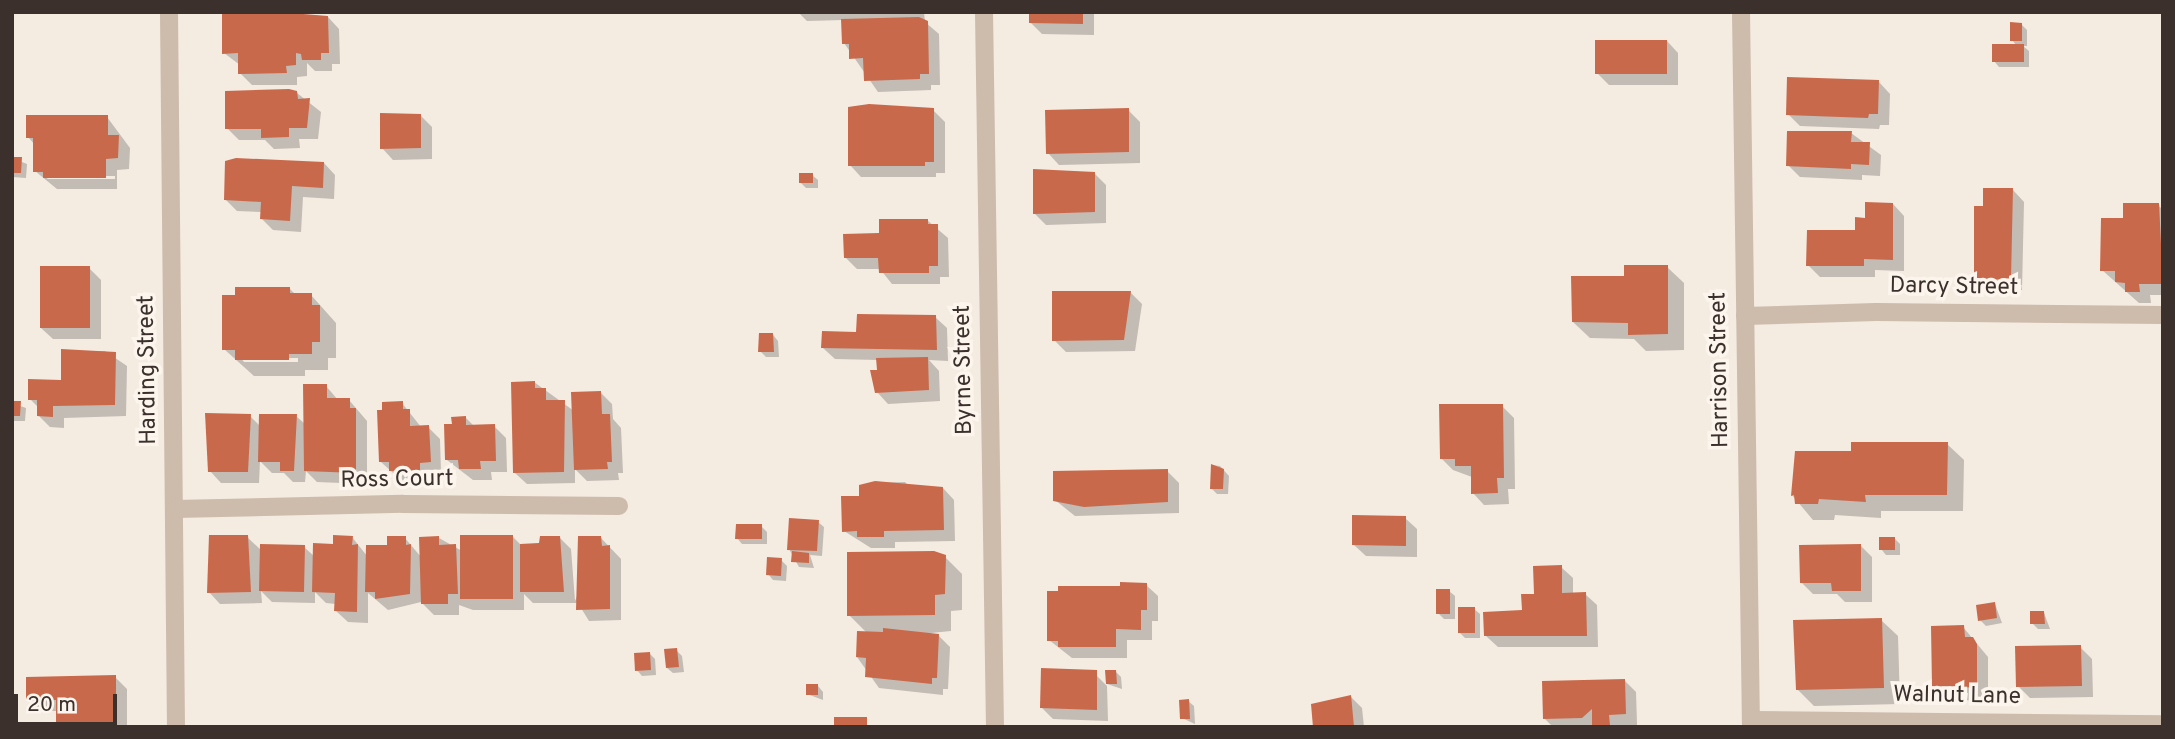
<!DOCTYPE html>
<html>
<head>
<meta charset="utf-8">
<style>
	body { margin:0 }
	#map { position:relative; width:2175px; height:739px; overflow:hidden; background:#f4ebe1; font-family:Overpass,sans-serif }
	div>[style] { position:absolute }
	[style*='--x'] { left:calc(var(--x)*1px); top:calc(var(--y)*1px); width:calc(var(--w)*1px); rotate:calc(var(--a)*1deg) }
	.shadow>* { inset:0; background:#0003 }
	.building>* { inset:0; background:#c8694b }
	.minor>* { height:18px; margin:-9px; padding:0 9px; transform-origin:9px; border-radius:9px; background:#cdbbac }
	span { translate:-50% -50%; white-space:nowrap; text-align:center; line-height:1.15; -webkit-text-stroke:7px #fbf5ee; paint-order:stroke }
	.street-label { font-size:23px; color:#3b302b }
	.frame { position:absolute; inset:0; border:14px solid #3b302b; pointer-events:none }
	.scale { position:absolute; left:14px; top:694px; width:103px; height:32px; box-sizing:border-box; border:4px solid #3b302b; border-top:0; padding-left:9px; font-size:21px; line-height:24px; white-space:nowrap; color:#3b302b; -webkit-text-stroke:5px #fbf5ee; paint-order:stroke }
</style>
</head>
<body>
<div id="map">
	<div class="shadow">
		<i style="clip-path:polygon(798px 12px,924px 12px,925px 22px,939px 34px,940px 85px,931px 85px,931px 90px,878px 92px,844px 43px,843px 20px,807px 21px)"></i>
		<i style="clip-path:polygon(1031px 12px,1094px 12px,1094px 35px,1042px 34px,1030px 22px)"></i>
		<i style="clip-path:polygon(328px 17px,339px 29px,340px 64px,332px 64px,332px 71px,315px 71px,307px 63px,307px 76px,297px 77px,297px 85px,252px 85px,240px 73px,240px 65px,224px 53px)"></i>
		<i style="clip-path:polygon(2021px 24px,2027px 30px,2027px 46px,2023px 46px,2029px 51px,2029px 67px,1999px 67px,1994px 61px,2017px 46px,2012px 40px)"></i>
		<i style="clip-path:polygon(1667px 41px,1678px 53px,1678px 85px,1609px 85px,1597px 73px)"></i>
		<i style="clip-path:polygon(1879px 82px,1890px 94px,1889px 125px,1880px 125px,1879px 129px,1800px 126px,1788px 114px)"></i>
		<i style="clip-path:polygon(297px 93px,321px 112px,318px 139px,299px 139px,300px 148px,274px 149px,265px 140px,239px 140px,227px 128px)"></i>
		<i style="clip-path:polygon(933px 110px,945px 122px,945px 173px,936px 173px,936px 177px,861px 177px,850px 165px)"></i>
		<i style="clip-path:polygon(1128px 110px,1140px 122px,1140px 163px,1059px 165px,1048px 153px)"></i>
		<i style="clip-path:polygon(420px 115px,432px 127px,432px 159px,393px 160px,382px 148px)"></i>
		<i style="clip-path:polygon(evenodd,107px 117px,130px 148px,129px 169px,117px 170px,117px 189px,57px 189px,35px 171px,35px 145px,28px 137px,107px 117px,44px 176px,115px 176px,115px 179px,48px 179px,44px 176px)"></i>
		<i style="clip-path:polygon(1851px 133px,1881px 155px,1880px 176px,1862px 175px,1862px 180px,1800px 177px,1788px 165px)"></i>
		<i style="clip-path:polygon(12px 158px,27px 164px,26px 178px,12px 177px)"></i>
		<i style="clip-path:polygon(324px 163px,335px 175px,334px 199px,303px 197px,301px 232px,273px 230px,262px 219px,262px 212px,237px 211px,225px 199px)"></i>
		<i style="clip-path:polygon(1094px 173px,1106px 185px,1106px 223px,1046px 225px,1034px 213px)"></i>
		<i style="clip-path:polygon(812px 175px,818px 180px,818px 188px,806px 188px,801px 183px)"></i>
		<i style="clip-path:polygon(2013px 190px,2024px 202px,2022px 290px,1987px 291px,1975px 279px,1985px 208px)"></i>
		<i style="clip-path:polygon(1893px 204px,1904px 216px,1904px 271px,1875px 270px,1875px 277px,1820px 277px,1808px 265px)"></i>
		<i style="clip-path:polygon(2158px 205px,2163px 210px,2163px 295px,2150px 295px,2151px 303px,2139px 303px,2102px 270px,2125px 219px)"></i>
		<i style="clip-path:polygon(927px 220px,948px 238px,949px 277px,940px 277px,940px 284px,892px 284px,880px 269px,857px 269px,845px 257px,881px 235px)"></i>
		<i style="clip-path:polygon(1667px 267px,1684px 283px,1684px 350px,1646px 351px,1634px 339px,1590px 338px,1573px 322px,1626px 278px)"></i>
		<i style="clip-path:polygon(89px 268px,101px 280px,101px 339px,53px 339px,41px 328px)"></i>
		<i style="clip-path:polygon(evenodd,290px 289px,295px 294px,311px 295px,336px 323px,336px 358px,328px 358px,328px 370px,305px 370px,305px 376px,254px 376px,224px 349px,290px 289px,241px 358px,298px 358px,298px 362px,244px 362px,241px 358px)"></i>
		<i style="clip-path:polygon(1130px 292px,1142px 304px,1135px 351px,1066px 352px,1054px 340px)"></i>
		<i style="clip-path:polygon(935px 317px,947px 328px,948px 361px,929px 360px,939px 371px,940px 401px,888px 404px,877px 392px,878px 360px,835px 359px,823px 348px,858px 333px)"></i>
		<i style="clip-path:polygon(773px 335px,778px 341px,779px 357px,766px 357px,760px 351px)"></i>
		<i style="clip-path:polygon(62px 351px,105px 351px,127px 366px,126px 416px,64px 418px,64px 428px,50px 427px,39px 416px,39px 408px,30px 399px,62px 382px)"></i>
		<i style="clip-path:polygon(534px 382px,574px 411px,601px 393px,612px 404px,613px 419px,621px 428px,623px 473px,618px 473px,619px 480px,587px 481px,575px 469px,575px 483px,527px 484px,515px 473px)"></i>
		<i style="clip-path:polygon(326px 386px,338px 400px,349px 400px,367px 421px,367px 484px,317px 482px,306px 471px,305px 482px,293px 482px,284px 473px,272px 473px,260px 461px,259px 483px,221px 483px,210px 471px,250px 416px,260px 426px,296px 416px,305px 424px)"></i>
		<i style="clip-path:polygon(12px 403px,26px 408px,25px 421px,12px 421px)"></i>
		<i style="clip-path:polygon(402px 403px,421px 427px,428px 427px,440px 439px,441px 473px,431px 474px,431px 481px,403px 482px,381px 462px)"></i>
		<i style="clip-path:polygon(1502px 406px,1514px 418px,1515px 489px,1508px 489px,1509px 504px,1484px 505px,1473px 493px,1472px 477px,1453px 470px,1441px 458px)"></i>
		<i style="clip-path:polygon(466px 418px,474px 426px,494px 426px,506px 438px,507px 472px,491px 472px,492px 480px,473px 480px,447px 460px,454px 426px)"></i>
		<i style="clip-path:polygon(1947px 444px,1964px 460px,1963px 511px,1881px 511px,1881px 518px,1835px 515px,1834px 520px,1813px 520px,1792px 495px,1853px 453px)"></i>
		<i style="clip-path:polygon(1212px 465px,1220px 466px,1229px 476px,1228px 494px,1217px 494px,1211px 488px)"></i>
		<i style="clip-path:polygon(1167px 471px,1179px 483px,1179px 513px,1075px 516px,1055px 500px)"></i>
		<i style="clip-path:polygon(905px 482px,909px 487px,943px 488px,954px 500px,955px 541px,895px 542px,895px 548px,871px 548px,844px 531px,875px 483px)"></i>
		<i style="clip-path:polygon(1405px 518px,1417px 529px,1417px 557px,1366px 556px,1354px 545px)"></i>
		<i style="clip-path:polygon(818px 522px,824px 527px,822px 556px,810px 555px,814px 568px,799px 567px,789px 549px)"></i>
		<i style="clip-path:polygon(761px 526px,767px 532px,767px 544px,742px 544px,737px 538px)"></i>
		<i style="clip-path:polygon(512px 536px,521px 545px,541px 545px,560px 538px,571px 549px,575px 601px,601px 538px,621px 559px,621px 620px,589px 621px,578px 603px,533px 603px,524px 594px,524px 610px,473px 610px,459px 605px,459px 615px,434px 615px,421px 602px,388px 610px,368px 593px,368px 623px,348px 622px,336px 611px,336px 604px,326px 603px,315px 592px,315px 603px,272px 602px,261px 591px,262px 603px,220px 604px,209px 592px,247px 537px,262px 551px,304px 547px,315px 557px,352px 537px,367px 556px,405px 538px,421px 557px,439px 538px,462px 551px)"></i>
		<i style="clip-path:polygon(1894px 538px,1900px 544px,1900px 555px,1886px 555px,1881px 549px)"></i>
		<i style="clip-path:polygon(1860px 545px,1872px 557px,1872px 602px,1845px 602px,1837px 594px,1813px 594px,1802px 583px)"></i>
		<i style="clip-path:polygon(945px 557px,962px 574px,962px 610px,951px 611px,951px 631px,921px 634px,938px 635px,950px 647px,948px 689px,943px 689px,943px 695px,879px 688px,857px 657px,867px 633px,849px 615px)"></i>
		<i style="clip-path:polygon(781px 560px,787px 566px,786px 581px,773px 580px,768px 574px)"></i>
		<i style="clip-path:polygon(1561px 567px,1573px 578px,1573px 594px,1585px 594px,1597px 605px,1598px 647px,1498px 647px,1486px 636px,1523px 612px)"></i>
		<i style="clip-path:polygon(1146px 585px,1158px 596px,1158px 621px,1152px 621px,1152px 640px,1127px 640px,1127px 658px,1072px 658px,1049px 640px,1060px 588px)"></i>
		<i style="clip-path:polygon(1449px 591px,1455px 596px,1455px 619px,1444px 619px,1438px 613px)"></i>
		<i style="clip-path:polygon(1995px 604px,2002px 623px,1986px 626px,1980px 620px)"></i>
		<i style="clip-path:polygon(1474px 609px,1480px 614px,1480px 638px,1465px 638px,1460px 633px)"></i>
		<i style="clip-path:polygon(2044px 613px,2050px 629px,2038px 629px,2032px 623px)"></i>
		<i style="clip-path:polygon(1881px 620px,1898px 636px,1900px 704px,1814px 706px,1797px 689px)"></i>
		<i style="clip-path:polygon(1963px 627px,1988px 657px,1988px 698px,1975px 701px,1946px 698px,1934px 686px)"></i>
		<i style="clip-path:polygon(2080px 647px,2092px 659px,2093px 697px,2030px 698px,2018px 686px)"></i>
		<i style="clip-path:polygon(676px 650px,682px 656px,684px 672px,673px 673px,667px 668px)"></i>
		<i style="clip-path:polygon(649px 653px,655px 659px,656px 675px,642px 676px,637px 670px)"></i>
		<i style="clip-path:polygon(1116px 672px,1121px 677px,1122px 689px,1107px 684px)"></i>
		<i style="clip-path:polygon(1096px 675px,1107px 686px,1108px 721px,1053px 719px,1042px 708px)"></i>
		<i style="clip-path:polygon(115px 677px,127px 689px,127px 727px,58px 727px,58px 711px,39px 711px,28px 699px)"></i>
		<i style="clip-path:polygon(1624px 680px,1636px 692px,1637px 725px,1553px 727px,1545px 719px)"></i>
		<i style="clip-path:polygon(818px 686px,823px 692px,823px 700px,807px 694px)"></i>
		<i style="clip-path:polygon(1351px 697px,1362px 708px,1364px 727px,1315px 727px)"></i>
		<i style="clip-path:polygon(1188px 701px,1194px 706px,1195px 724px,1182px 718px)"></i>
	</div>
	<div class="building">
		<i style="clip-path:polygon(1029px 12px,1083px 12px,1083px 24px,1029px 23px)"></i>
		<i style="clip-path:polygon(291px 13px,328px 16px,329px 53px,321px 53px,321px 60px,302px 60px,301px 54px,296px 53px,296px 65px,286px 66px,287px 73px,238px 74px,238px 53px,222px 54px,222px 14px)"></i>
		<i style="clip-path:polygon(919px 17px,928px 21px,929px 74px,920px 74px,920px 79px,864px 81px,863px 58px,849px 59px,849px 44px,842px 44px,841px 19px)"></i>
		<i style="clip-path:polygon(2010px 22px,2022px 23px,2022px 41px,2010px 41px)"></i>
		<i style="clip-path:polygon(1595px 40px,1667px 40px,1667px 74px,1595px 74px)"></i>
		<i style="clip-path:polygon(1992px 44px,2024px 44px,2024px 62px,1992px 62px)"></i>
		<i style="clip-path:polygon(1787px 77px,1879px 80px,1878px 114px,1869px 114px,1868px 118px,1786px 115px)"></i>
		<i style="clip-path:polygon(289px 89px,297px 91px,298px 99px,310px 98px,307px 128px,289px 128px,289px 137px,261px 138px,261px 129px,225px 129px,225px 91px)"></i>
		<i style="clip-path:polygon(869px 104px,934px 108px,934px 162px,925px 162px,925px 166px,848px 166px,848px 107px)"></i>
		<i style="clip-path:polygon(1129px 108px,1129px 152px,1046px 154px,1045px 110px)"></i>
		<i style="clip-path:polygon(380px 113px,421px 114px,421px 148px,380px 149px)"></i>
		<i style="clip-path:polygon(26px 115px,108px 115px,108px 135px,119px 135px,118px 158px,106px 159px,106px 178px,43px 178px,43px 172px,33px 172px,33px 138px,26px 138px)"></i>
		<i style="clip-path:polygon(1787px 131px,1852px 131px,1851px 142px,1870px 142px,1869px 165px,1851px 164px,1851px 169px,1786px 166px)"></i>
		<i style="clip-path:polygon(12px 157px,22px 157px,21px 173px,12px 173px)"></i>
		<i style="clip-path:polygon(236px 158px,324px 162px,323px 188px,292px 186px,290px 221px,260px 219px,261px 202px,224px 200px,225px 161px)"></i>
		<i style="clip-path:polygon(1033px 169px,1095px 172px,1095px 212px,1033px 214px)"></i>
		<i style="clip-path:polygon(799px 173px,813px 173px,813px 183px,799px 183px)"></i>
		<i style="clip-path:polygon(1983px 188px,2013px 188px,2011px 279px,1974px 280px,1974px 206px,1983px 206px)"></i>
		<i style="clip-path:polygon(1865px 202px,1893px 203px,1893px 260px,1864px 259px,1864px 266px,1806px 266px,1807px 230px,1855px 230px,1855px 217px,1865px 218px)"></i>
		<i style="clip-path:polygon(2123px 203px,2159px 203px,2163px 284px,2139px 284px,2140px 292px,2125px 292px,2125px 283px,2115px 282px,2115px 271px,2100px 271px,2101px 218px,2123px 218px)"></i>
		<i style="clip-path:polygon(879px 219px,928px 219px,928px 224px,938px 224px,938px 266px,929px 266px,929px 273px,879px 273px,878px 258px,844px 258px,843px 234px,879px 233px)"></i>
		<i style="clip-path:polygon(1624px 265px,1668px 265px,1668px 334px,1628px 335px,1628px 323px,1572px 322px,1571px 276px,1624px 276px)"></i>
		<i style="clip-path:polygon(40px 266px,90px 266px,90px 328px,40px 328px)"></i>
		<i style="clip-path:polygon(235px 287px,290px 287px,290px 293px,312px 293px,312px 305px,320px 305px,320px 342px,312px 342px,312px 354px,289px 354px,289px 360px,235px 360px,235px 350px,222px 350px,222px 295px,235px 295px)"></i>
		<i style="clip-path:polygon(1052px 291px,1131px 291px,1124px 340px,1052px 341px)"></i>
		<i style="clip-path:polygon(857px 314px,936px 315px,937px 350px,821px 348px,822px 331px,856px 332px)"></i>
		<i style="clip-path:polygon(759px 333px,773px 333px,774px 352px,758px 352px)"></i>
		<i style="clip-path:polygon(61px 349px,116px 352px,115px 405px,53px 406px,53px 417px,37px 416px,37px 400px,28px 400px,28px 379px,61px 380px)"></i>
		<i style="clip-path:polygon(928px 357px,929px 390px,875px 393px,870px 370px,877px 370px,876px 358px)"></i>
		<i style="clip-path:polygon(535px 381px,535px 388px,546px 388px,546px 400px,565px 400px,564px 472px,513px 473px,511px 382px)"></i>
		<i style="clip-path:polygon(303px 384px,327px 384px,327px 398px,350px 398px,350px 408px,356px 408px,356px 473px,304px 471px)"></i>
		<i style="clip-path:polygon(601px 391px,602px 414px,610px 414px,612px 462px,607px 462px,608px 469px,574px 470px,571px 392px)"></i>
		<i style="clip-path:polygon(12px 401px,21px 401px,20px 416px,12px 416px)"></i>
		<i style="clip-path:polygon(403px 401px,403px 409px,410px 409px,410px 426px,429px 425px,431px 462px,420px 463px,420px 470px,389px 471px,389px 462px,379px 462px,377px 410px,382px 410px,382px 402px)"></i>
		<i style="clip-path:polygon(1439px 404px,1503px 404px,1504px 478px,1497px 478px,1498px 493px,1471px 494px,1471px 466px,1455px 466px,1455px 459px,1440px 459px)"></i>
		<i style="clip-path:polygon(205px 413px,251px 414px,248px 472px,208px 472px)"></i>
		<i style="clip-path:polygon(259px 414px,297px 414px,294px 471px,280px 471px,280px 462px,258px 462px)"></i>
		<i style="clip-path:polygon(466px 416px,466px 425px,495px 424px,496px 461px,480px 461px,481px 469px,459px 469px,458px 460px,445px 460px,444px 424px,452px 424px,451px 417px)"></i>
		<i style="clip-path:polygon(1851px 442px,1948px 442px,1947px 495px,1865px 495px,1866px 502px,1819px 499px,1818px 504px,1795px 504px,1794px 495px,1791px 496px,1795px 451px,1851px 451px)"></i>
		<i style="clip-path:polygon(1211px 464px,1224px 469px,1223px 489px,1210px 489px)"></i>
		<i style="clip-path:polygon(1168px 469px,1168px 502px,1084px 507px,1053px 501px,1053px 471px)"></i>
		<i style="clip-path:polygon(875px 481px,943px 487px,944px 530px,884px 531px,884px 537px,857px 537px,857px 531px,842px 532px,841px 496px,859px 496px,859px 485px)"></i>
		<i style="clip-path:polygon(1352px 515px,1406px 516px,1406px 546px,1352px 545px)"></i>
		<i style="clip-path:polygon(789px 518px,819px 520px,817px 551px,787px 550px)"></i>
		<i style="clip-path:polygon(736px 524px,762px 524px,762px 539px,735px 539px)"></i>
		<i style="clip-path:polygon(209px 535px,248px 535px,251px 592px,207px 593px)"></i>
		<i style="clip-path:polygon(333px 535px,353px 536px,352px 545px,358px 544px,357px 612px,334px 611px,335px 593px,312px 592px,313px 543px,333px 544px)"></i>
		<i style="clip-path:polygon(460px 535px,513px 535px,513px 599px,460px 599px)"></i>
		<i style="clip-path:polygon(387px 536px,406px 536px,406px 545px,411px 544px,410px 594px,375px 599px,375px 592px,365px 592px,366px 545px,387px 545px)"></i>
		<i style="clip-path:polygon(439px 536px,439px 545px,456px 544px,458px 594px,448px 594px,448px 604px,421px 604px,419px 537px)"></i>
		<i style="clip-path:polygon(540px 536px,560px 536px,564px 592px,520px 592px,520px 544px,539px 543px)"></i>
		<i style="clip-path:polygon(578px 536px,601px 536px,602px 546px,610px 545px,610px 609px,576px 610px)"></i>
		<i style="clip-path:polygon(1879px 537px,1895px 537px,1895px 550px,1879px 550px)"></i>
		<i style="clip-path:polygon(260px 544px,305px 545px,304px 592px,259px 591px)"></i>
		<i style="clip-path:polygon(1861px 544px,1861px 591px,1832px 591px,1831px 583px,1800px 583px,1799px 545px)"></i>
		<i style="clip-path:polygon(792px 551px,809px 553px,809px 563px,791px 562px)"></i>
		<i style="clip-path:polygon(934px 551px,946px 555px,945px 594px,935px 595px,935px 615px,847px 616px,847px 552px)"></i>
		<i style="clip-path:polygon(767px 557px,782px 558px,781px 576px,766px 575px)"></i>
		<i style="clip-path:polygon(1562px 565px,1562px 593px,1586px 592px,1587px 636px,1484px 636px,1483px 612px,1522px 610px,1521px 594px,1534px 594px,1533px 566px)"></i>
		<i style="clip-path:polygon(1120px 582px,1147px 583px,1147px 610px,1141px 610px,1141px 630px,1116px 629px,1116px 647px,1058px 647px,1058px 641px,1047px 641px,1047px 591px,1058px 591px,1058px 586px,1120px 586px)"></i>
		<i style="clip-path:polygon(1436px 589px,1450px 589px,1450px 614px,1436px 614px)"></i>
		<i style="clip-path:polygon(1995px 602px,1997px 618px,1978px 621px,1976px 605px)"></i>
		<i style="clip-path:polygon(1458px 607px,1475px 607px,1475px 633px,1458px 633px)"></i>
		<i style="clip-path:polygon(2030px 611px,2044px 611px,2045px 624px,2030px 624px)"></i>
		<i style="clip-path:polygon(1882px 618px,1884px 688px,1796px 690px,1793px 620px)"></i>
		<i style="clip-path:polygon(1964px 625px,1965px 637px,1973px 637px,1977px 644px,1977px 686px,1951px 690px,1951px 686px,1932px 687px,1931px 626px)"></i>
		<i style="clip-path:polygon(883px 628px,939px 634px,937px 678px,932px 678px,932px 684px,865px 677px,866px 658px,856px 657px,857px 631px,883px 632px)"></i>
		<i style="clip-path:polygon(2081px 645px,2082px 686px,2016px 687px,2015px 646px)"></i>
		<i style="clip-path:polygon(677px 648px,679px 667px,666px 668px,664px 649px)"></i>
		<i style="clip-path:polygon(650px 652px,651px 670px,635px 671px,634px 653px)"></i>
		<i style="clip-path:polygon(1041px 668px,1097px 670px,1097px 710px,1040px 708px)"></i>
		<i style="clip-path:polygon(1105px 670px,1116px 670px,1117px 684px,1106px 684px)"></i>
		<i style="clip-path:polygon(116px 675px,116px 727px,56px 727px,56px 700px,26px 700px,26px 677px)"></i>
		<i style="clip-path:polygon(1625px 679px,1626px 714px,1609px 715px,1610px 725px,1592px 725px,1592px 709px,1582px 718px,1543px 719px,1542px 681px)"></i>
		<i style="clip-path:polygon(806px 684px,818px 684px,818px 695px,806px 695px)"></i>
		<i style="clip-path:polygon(1351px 695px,1354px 727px,1313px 727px,1311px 704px)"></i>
		<i style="clip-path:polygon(1189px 699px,1190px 719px,1180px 719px,1179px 700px)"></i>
		<i style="clip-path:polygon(834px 717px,867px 717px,867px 727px,834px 727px)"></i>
	</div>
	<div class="minor">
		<i style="--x:169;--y:12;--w:715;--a:89.44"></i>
		<i style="--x:984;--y:12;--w:715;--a:89.12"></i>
		<i style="--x:1741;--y:12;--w:715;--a:89.2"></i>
		<i style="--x:1745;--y:316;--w:131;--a:-1.7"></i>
		<i style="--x:1876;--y:312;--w:287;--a:0.6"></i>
		<i style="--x:175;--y:509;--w:228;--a:-1.3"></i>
		<i style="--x:403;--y:504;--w:216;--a:0.5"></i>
		<i style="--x:1751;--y:720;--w:412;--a:0.6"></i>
	</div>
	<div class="street-label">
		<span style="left:1954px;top:288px;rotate:1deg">Darcy Street</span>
		<span style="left:149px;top:370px;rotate:-91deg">Harding Street</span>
		<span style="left:965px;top:370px;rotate:-91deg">Byrne Street</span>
		<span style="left:1721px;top:370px;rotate:-91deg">Harrison Street</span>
		<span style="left:397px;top:481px;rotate:-1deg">Ross Court</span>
		<span style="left:1957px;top:697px;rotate:1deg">Walnut Lane</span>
	</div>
	<div class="frame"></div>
	<div class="scale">20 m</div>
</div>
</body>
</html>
